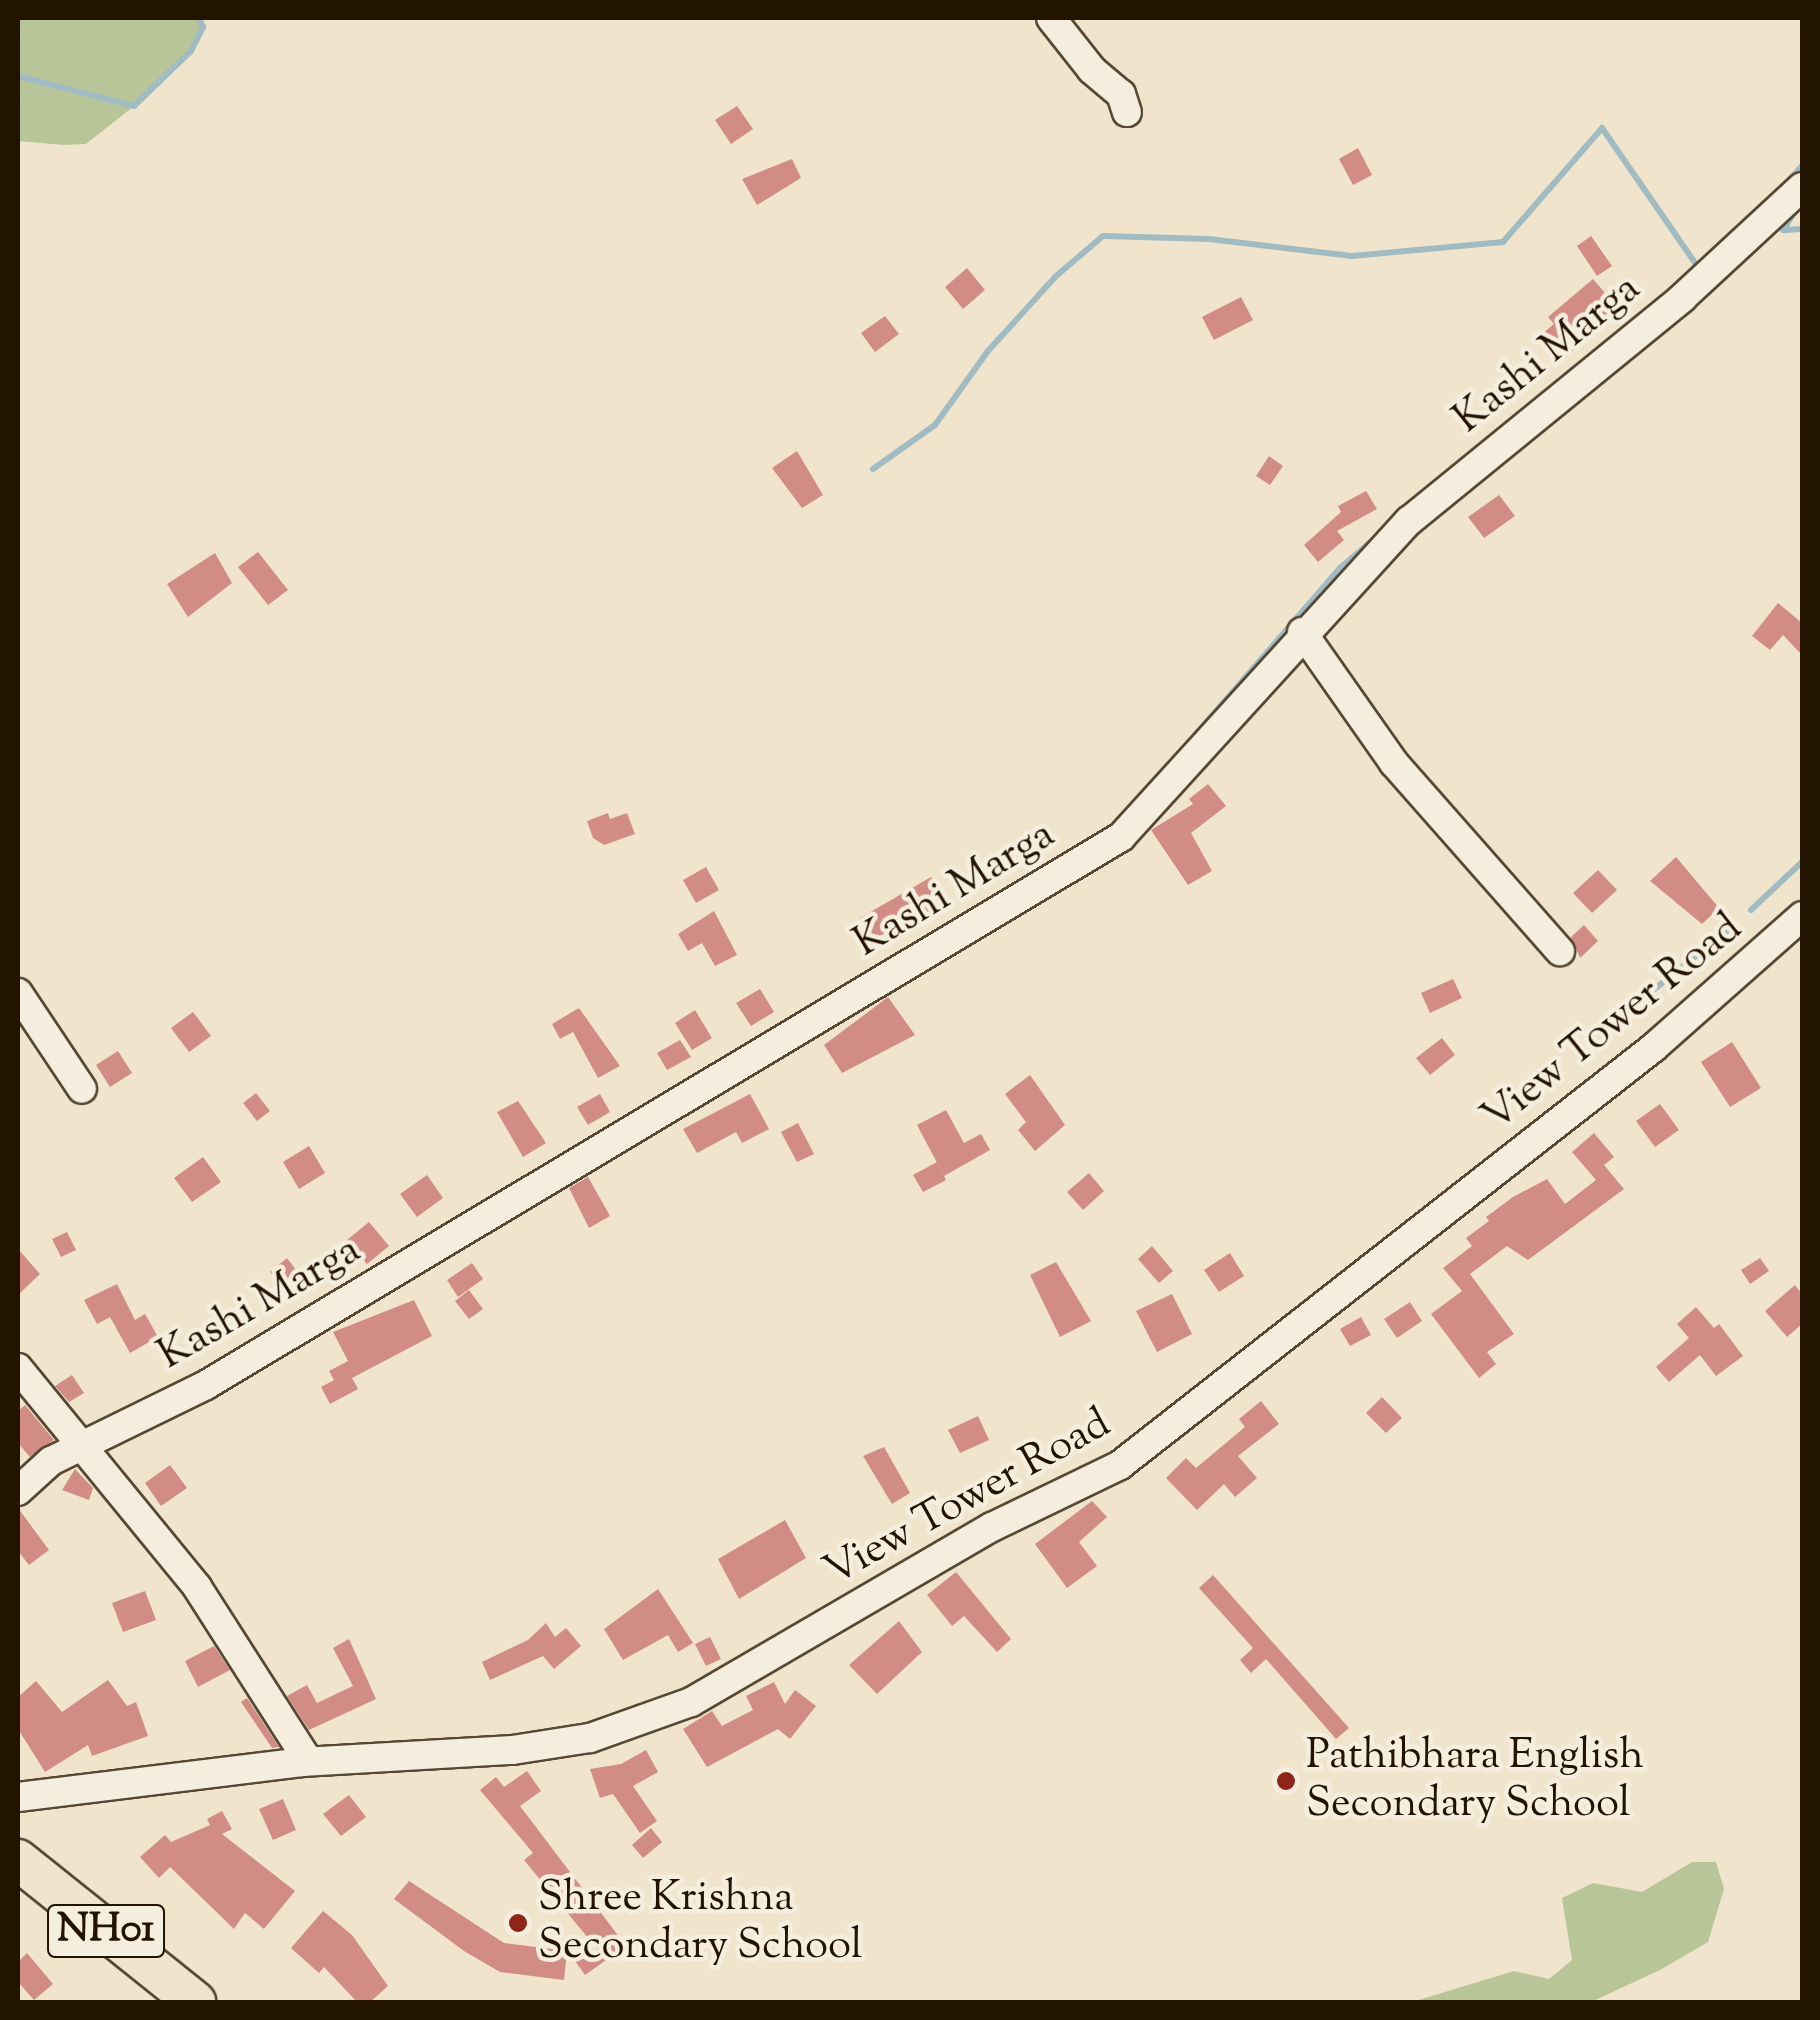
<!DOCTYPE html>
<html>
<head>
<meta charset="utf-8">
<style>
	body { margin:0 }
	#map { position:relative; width:1820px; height:2020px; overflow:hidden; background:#f0e5cc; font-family:"Sorts Mill Goudy",serif }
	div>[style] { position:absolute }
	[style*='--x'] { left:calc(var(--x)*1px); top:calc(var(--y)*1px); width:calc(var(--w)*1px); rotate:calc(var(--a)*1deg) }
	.green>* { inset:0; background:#b8c599 }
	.stream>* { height:6px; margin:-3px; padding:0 3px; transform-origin:3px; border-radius:3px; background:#a0bcc2 }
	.building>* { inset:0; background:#d18c85 }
	.roads { filter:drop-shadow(2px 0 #564834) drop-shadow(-2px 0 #564834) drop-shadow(0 2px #564834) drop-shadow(0 -2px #564834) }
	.minor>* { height:28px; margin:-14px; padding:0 14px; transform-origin:14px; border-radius:14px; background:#f5eede }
	.highway>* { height:40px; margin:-20px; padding:0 20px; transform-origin:20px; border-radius:20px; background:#f0e5cc }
	.dots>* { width:28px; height:28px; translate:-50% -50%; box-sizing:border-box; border:5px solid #f5eede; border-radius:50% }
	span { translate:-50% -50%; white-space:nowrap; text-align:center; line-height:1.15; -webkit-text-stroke:9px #f5eede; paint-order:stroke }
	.shield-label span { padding:2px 8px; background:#f5eede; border:2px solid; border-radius:8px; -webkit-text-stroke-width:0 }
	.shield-label { font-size:40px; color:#231301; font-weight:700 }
	.street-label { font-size:42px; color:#231301 }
	.poi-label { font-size:42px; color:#231301 }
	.left { translate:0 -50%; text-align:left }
	.frame { position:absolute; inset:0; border:20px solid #231301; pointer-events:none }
</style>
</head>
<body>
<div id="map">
	<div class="green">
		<i style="clip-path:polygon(18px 18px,199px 18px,203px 27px,191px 51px,134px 106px,86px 144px,64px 145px,18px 141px)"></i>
		<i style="clip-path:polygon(1692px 1862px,1716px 1862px,1724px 1889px,1708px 1942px,1660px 1970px,1591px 2002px,1412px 2002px,1514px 1971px,1549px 1979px,1572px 1960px,1562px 1898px,1593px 1883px,1642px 1892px)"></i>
	</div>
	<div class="stream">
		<i style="--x:18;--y:76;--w:120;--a:14.5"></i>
		<i style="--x:134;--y:106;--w:79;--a:-44"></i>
		<i style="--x:191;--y:51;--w:27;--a:-63"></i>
		<i style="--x:203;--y:27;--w:10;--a:-114"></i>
		<i style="--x:1787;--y:183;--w:23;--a:-49"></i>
		<i style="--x:1783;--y:230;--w:24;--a:-57"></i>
		<i style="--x:1784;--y:230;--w:18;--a:-3"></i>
		<i style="--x:873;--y:469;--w:76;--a:-35.4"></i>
		<i style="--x:935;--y:425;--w:91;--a:-54.4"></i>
		<i style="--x:988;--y:351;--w:100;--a:-47.8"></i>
		<i style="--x:1055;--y:277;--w:63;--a:-40.5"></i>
		<i style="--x:1103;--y:236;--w:106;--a:1.6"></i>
		<i style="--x:1209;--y:239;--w:144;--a:6.8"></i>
		<i style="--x:1352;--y:256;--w:152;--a:-5.3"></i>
		<i style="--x:1503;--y:242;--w:151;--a:-49"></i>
		<i style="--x:1602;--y:128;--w:169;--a:55.4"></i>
		<i style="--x:1191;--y:740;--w:228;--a:-49.1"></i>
		<i style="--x:1340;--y:568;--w:55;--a:-40.6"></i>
		<i style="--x:1751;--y:910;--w:70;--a:-43.3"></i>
		<i style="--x:1616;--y:1020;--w:142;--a:-38.7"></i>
	</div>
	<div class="building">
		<i style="clip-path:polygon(737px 106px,753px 129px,731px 144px,715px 120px)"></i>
		<i style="clip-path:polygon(1358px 148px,1372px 175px,1353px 185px,1339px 159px)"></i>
		<i style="clip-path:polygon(792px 159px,801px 178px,757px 205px,742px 179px)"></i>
		<i style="clip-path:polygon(1591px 236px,1612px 266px,1597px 276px,1577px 246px)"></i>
		<i style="clip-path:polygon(967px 268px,985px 290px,963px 309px,945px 287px)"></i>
		<i style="clip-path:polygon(1593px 279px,1618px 308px,1563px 360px,1542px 334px,1554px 324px,1548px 317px)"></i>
		<i style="clip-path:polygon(1241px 297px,1253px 320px,1214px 340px,1202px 317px)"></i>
		<i style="clip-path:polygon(885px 316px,899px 334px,875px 352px,861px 333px)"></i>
		<i style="clip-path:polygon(797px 451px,823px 495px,802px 508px,772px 468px)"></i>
		<i style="clip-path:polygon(1269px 456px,1283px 466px,1270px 485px,1256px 476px)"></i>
		<i style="clip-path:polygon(1366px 491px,1377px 509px,1337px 531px,1344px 540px,1318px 562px,1304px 545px,1341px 512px,1338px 506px)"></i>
		<i style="clip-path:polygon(1499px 495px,1515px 516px,1484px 538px,1468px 517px)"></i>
		<i style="clip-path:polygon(258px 552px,288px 590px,268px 605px,238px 567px)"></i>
		<i style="clip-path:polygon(215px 553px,232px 583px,188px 617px,167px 584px)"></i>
		<i style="clip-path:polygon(1778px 603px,1802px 623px,1802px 655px,1783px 635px,1770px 650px,1752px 636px)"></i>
		<i style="clip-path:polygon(1208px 784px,1226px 806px,1191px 833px,1212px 871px,1188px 885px,1151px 830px,1193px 804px,1189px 799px)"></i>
		<i style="clip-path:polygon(608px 813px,610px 819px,627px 813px,635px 834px,604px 845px,593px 838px,587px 821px)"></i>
		<i style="clip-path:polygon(1676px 857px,1719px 908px,1702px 924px,1650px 881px)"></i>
		<i style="clip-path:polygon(706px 867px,719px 890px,696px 903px,683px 880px)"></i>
		<i style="clip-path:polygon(1598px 870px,1617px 890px,1592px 913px,1573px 893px)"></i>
		<i style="clip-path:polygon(931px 877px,948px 903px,871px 940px,860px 918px)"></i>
		<i style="clip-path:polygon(714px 911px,737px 955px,715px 966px,702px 943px,688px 951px,678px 934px)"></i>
		<i style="clip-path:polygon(1584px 925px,1598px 941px,1580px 958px,1571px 937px)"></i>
		<i style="clip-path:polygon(1453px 979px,1462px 998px,1430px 1013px,1421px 993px)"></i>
		<i style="clip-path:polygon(760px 989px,774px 1012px,751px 1026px,736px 1003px)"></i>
		<i style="clip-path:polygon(888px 997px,915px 1035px,842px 1073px,824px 1045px)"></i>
		<i style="clip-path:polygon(579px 1008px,620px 1066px,598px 1078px,573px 1032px,560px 1039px,552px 1024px)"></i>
		<i style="clip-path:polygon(695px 1010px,712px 1038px,692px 1050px,675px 1023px)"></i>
		<i style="clip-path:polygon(193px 1012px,211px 1036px,189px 1052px,171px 1028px)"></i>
		<i style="clip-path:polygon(1442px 1038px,1455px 1055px,1430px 1075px,1416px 1058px)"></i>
		<i style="clip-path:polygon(680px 1040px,691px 1057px,667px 1070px,657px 1053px)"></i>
		<i style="clip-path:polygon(1732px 1042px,1761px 1088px,1730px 1107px,1701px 1062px)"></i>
		<i style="clip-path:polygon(118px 1051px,132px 1073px,110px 1087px,96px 1065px)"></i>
		<i style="clip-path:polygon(1030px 1075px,1065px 1125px,1035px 1151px,1018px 1130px,1026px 1122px,1005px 1094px)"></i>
		<i style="clip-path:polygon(256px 1093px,270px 1111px,257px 1121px,243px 1103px)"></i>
		<i style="clip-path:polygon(600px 1094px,610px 1112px,588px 1125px,577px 1107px)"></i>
		<i style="clip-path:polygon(750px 1094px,769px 1129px,742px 1143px,736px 1132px,697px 1153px,683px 1129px)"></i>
		<i style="clip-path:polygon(518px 1101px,546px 1143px,523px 1157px,497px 1112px)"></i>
		<i style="clip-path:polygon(1660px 1104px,1679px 1130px,1655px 1147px,1636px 1121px)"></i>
		<i style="clip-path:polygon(946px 1110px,964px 1143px,981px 1134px,990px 1150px,944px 1176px,917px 1125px)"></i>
		<i style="clip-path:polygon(798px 1123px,814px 1154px,797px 1162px,781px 1132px)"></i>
		<i style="clip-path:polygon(1594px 1133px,1614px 1157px,1604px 1165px,1624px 1189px,1528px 1260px,1507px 1246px,1470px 1274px,1514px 1334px,1487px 1352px,1496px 1364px,1479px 1378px,1431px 1314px,1462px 1291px,1443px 1268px,1472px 1246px,1466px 1238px,1489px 1221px,1486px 1217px,1513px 1197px,1547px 1179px,1565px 1204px,1596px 1180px,1572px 1152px)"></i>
		<i style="clip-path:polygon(309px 1146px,325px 1173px,299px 1189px,283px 1162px)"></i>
		<i style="clip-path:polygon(203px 1157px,221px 1182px,192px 1202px,174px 1178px)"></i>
		<i style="clip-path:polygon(937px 1162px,946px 1180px,923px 1192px,913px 1175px)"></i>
		<i style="clip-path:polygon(1089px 1173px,1104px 1191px,1083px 1210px,1067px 1192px)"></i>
		<i style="clip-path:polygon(427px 1175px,443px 1198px,417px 1217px,400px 1194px)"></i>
		<i style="clip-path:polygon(588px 1177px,610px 1216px,589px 1228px,569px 1188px)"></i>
		<i style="clip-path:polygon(369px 1222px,389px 1246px,367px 1264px,347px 1240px)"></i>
		<i style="clip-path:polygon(67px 1232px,76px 1250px,61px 1257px,52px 1239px)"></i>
		<i style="clip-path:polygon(1152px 1246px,1173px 1271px,1159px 1283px,1138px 1259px)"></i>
		<i style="clip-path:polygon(18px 1249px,40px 1274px,18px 1295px)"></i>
		<i style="clip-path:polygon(1230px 1253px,1244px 1276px,1219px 1292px,1204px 1270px)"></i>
		<i style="clip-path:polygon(287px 1258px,308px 1286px,291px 1299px,270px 1272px)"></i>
		<i style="clip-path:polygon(1760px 1258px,1769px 1271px,1750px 1284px,1741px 1270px)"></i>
		<i style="clip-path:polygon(1056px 1262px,1091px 1321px,1060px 1337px,1030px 1275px)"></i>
		<i style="clip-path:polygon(472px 1263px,483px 1279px,458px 1297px,447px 1280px)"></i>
		<i style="clip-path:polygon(117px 1284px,135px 1320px,145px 1314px,158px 1337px,130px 1353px,110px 1317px,97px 1324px,84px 1300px)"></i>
		<i style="clip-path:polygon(1795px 1285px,1802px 1294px,1802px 1324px,1787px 1337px,1765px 1311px)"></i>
		<i style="clip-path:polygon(469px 1290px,483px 1309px,469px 1319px,455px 1301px)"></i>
		<i style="clip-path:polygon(1172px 1294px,1192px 1334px,1157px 1352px,1136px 1311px)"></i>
		<i style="clip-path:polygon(414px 1300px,432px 1336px,352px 1378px,358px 1389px,330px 1404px,321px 1387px,334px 1380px,329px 1371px,348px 1361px,333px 1332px)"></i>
		<i style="clip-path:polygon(1410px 1302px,1422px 1321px,1397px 1338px,1384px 1319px)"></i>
		<i style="clip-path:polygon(1696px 1307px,1714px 1328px,1719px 1324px,1743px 1356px,1716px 1376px,1700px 1355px,1669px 1382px,1656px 1367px,1689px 1338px,1677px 1324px)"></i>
		<i style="clip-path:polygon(1361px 1317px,1371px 1335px,1350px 1346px,1340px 1329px)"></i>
		<i style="clip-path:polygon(72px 1375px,84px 1393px,69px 1402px,55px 1386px)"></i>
		<i style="clip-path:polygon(1382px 1397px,1402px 1418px,1386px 1433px,1366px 1413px)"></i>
		<i style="clip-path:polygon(1261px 1401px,1279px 1424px,1238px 1456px,1257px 1478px,1235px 1497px,1224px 1484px,1197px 1510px,1166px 1478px,1186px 1458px,1196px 1468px,1245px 1427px,1239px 1419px)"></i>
		<i style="clip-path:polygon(25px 1405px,54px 1440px,30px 1457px,18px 1443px,18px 1411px)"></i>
		<i style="clip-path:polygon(978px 1416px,989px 1440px,960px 1453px,948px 1430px)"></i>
		<i style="clip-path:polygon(884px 1447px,910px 1493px,892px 1504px,863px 1456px)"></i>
		<i style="clip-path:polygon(170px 1465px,187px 1488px,161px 1506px,145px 1483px)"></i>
		<i style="clip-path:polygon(75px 1469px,93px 1488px,89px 1500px,62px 1490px)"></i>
		<i style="clip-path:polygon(1092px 1501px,1107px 1517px,1079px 1542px,1097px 1566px,1067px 1588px,1035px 1544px)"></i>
		<i style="clip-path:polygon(18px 1508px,49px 1550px,29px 1565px,18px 1551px)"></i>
		<i style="clip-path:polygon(785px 1520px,806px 1558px,739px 1599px,718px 1559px)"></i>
		<i style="clip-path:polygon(956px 1572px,1011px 1639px,997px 1652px,964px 1616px,952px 1626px,927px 1595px)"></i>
		<i style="clip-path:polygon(1213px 1575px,1349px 1728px,1336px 1739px,1266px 1659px,1251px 1673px,1240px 1660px,1253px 1648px,1199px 1588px)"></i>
		<i style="clip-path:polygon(658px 1589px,693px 1643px,678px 1652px,668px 1635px,623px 1660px,604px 1629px)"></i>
		<i style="clip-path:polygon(145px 1591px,156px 1620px,123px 1632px,112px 1603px)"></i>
		<i style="clip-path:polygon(899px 1621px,922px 1652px,877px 1694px,849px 1665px)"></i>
		<i style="clip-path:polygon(546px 1623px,555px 1637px,566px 1628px,581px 1646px,554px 1669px,543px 1656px,490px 1680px,482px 1662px,528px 1640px)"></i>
		<i style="clip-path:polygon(710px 1637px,721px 1659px,706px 1666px,695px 1644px)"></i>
		<i style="clip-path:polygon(349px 1639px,376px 1699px,309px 1730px,287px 1696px,307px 1685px,317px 1703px,353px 1686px,333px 1648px)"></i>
		<i style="clip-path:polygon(214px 1646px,230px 1670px,198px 1687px,185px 1661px)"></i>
		<i style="clip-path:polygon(108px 1680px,127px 1706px,136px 1702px,148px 1736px,92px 1756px,88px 1745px,45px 1772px,18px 1729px,18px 1697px,36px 1681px,62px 1712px)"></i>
		<i style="clip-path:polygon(774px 1682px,785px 1704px,795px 1690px,816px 1706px,790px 1739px,778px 1729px,707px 1767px,683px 1729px,712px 1711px,722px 1726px,753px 1710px,746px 1696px)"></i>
		<i style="clip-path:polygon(247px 1698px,279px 1747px,272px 1748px,241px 1702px)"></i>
		<i style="clip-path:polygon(646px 1750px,658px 1772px,633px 1786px,657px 1821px,640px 1833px,613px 1794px,600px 1798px,590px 1769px,621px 1764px)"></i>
		<i style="clip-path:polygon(527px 1771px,541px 1791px,520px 1806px,626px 1946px,585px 1975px,568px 1951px,602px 1955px,524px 1860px,533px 1853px,480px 1790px,496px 1777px,504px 1787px)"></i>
		<i style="clip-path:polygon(349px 1795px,366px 1817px,341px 1836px,323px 1814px)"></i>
		<i style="clip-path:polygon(283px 1799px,296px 1830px,273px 1840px,259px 1809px)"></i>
		<i style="clip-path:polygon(222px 1811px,232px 1829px,222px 1834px,295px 1891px,264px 1929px,245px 1913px,234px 1929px,170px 1867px,159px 1878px,140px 1857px,165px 1835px,171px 1842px,210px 1825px,207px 1819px)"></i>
		<i style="clip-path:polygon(651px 1828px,662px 1842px,643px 1858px,632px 1845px)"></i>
		<i style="clip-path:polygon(409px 1881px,504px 1943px,567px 1951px,564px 1980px,500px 1972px,464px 1951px,394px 1899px)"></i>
		<i style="clip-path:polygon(323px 1911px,352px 1935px,388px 1986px,370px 2002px,357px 2002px,324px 1967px,319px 1973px,291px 1948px)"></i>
		<i style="clip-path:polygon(27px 1953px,53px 1984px,34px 2000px,18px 1982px,18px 1962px)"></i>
	</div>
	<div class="roads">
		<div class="minor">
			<i style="--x:1051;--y:18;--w:66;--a:51.7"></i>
			<i style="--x:1092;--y:70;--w:38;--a:40"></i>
			<i style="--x:1121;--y:94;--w:19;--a:72"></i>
			<i style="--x:1302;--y:632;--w:160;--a:54.9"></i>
			<i style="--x:1394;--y:763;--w:251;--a:48.6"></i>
			<i style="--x:18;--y:993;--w:115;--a:56.3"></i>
			<i style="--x:18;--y:1368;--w:283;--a:50.7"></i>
			<i style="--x:197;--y:1587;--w:201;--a:57.4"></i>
			<i style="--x:305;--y:1756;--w:7;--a:117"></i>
			<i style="--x:18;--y:1491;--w:45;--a:-42.3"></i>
			<i style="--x:51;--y:1461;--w:173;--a:-26.1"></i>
			<i style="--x:206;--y:1385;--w:1067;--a:-30.92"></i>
			<i style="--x:1121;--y:837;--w:428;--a:-47.7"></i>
			<i style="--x:1409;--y:521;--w:353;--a:-39.2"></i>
			<i style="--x:1682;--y:298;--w:163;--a:-42.8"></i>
			<i style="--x:18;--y:1797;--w:286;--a:-7"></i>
			<i style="--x:302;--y:1762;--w:211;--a:-3.3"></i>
			<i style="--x:513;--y:1750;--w:78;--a:-8.9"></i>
			<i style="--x:590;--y:1738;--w:107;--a:-19.6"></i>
			<i style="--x:691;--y:1702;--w:348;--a:-30.2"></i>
			<i style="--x:992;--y:1527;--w:142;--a:-25.8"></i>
			<i style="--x:1120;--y:1465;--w:677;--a:-38.04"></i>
			<i style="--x:1653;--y:1048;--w:199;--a:-41.5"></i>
		</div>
		<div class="highway">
			<i style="--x:18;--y:1860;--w:227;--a:38.7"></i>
		</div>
	</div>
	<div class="dots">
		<i style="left:1286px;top:1781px;background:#8f2418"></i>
		<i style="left:518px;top:1923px;background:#8f2418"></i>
	</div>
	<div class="shield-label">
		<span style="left:106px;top:1931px">NH01</span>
	</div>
	<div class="street-label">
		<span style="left:1548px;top:355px;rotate:-39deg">Kashi Marga</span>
		<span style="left:955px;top:890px;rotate:-31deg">Kashi Marga</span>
		<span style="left:1613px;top:1024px;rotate:-39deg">View Tower Road</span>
		<span style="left:260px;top:1304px;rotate:-30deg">Kashi Marga</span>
		<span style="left:968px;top:1499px;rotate:-29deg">View Tower Road</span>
	</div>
	<div class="poi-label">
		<span class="left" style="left:1306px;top:1781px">Pathibhara English<br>Secondary School</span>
		<span class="left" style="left:538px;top:1923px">Shree Krishna<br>Secondary School</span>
	</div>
	<div class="frame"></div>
</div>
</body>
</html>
